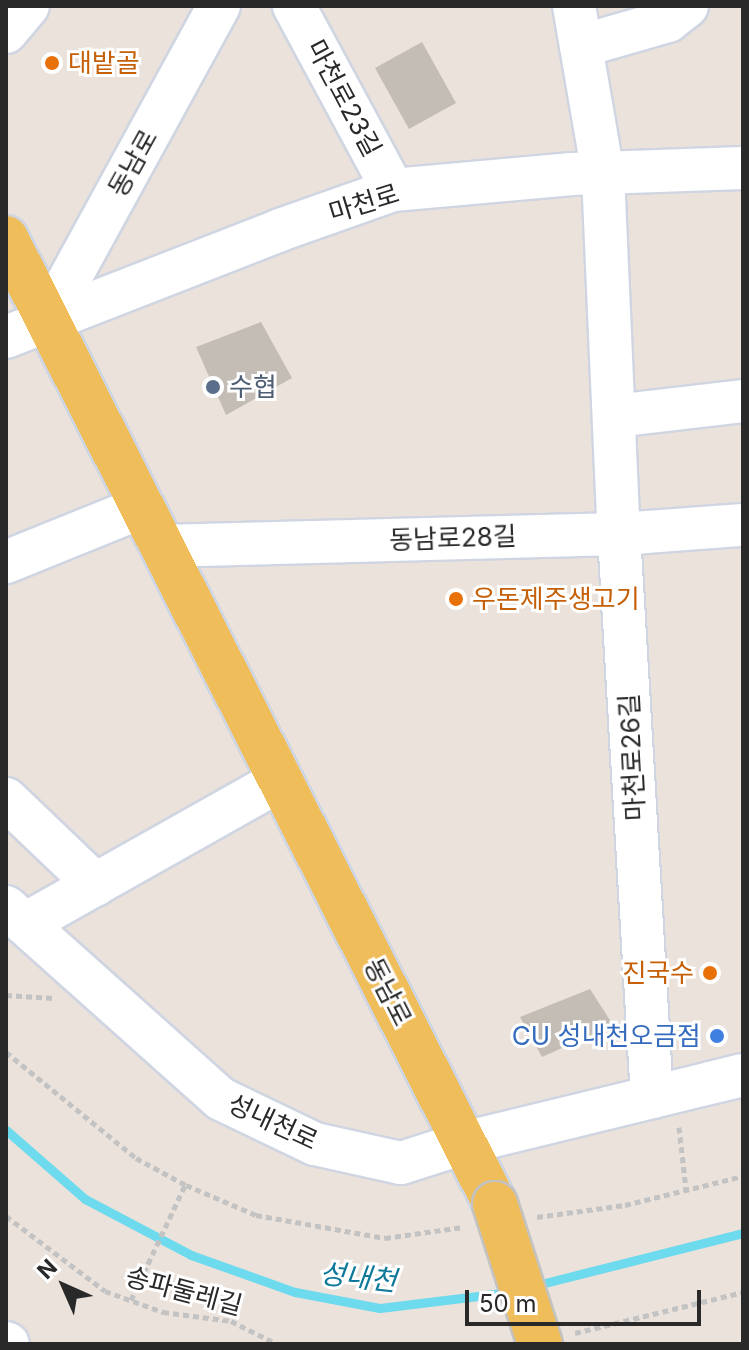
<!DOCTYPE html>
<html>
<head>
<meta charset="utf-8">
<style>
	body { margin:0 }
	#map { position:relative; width:749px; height:1350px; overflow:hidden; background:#ebe2db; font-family:Inter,"Noto Sans KR",sans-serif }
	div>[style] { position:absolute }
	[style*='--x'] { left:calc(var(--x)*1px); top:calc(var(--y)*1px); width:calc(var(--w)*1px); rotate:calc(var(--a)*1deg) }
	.stream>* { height:9px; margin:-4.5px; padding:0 4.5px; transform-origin:4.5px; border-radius:4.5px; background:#6ddaee }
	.building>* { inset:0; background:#c4bdb6 }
	.path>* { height:5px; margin-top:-2.5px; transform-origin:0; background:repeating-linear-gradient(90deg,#c3c3c3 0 6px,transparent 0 10px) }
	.roads { filter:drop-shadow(2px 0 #d0d5e2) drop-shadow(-2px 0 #d0d5e2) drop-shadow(0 2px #d0d5e2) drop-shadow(0 -2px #d0d5e2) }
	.minor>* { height:42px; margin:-21px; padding:0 21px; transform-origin:21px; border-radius:21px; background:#fff }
	.major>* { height:44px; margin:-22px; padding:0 22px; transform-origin:22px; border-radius:22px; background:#f0bd5b }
	.bridges { filter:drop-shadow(2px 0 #c3c3c3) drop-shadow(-2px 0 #c3c3c3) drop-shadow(0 2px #c3c3c3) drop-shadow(0 -2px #c3c3c3) }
	.major-bridge>* { height:44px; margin:-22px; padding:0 22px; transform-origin:22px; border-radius:22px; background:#f0bd5b }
	.dots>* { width:22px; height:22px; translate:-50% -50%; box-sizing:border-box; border:4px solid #fff; border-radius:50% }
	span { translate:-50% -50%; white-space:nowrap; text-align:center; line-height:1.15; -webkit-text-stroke:6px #fff; paint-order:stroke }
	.food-label { font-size:26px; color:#c56008 }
	.left { translate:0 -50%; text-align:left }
	.right { translate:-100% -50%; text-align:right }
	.street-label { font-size:26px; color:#292929 }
	.service-label { font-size:26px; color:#4e5e75 }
	.shop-label { font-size:26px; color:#366cbe }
	.water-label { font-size:28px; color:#0d7899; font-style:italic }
	.frame { position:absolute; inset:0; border:8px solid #292929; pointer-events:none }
	.north { position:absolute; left:24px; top:1246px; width:80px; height:80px; -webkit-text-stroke:6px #fff; paint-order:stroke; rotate:315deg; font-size:22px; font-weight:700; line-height:32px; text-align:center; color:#292929 }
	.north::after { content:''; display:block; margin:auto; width:28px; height:36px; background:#292929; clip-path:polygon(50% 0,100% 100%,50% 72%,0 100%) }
	.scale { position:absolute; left:465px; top:1290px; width:236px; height:36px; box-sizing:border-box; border:4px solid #292929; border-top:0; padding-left:10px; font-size:24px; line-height:28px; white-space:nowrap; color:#292929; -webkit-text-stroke:6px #fff; paint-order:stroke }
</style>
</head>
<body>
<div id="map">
	<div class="stream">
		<i style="--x:6;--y:1130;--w:105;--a:41.1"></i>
		<i style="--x:85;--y:1199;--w:120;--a:27.8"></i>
		<i style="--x:191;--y:1255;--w:110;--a:19.6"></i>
		<i style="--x:295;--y:1292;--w:86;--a:10.7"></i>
		<i style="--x:380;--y:1308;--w:132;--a:-7"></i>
		<i style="--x:533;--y:1286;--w:217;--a:-14.2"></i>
	</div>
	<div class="building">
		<i style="clip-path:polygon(422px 42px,456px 103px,409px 129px,375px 68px)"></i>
		<i style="clip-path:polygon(261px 322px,292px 378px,226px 415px,196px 347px)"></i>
		<i style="clip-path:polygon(590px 989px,613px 1025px,542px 1057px,520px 1017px)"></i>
	</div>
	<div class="path">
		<i style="--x:6;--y:995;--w:47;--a:3.7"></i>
		<i style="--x:6;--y:1052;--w:168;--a:39.2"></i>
		<i style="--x:136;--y:1158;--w:57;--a:28.4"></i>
		<i style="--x:186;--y:1185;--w:76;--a:23.2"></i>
		<i style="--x:256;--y:1215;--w:131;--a:10.1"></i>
		<i style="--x:385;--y:1238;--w:79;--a:-8"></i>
		<i style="--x:679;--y:1127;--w:62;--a:83.6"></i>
		<i style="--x:6;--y:1216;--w:124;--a:37.1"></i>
		<i style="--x:105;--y:1291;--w:62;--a:19.9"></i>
		<i style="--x:163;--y:1312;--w:69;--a:7.5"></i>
		<i style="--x:231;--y:1321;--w:51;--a:26.6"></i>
		<i style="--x:537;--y:1217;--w:89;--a:-7.8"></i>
		<i style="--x:625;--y:1205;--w:122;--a:-13.8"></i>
		<i style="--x:131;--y:1300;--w:127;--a:-64.8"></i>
		<i style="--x:575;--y:1333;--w:173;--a:-13.7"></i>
	</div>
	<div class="roads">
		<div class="minor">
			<i style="--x:294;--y:6;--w:209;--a:61.7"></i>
			<i style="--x:574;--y:6;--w:170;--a:80.2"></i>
			<i style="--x:603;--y:174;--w:360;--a:87.5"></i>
			<i style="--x:619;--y:534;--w:564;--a:86.65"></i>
			<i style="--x:6;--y:32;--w:34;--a:-50"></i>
			<i style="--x:581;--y:46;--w:91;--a:-16"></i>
			<i style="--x:668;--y:21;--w:24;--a:-38"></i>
			<i style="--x:47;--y:320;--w:358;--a:-61.3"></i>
			<i style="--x:6;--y:337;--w:294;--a:-21.3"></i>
			<i style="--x:280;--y:230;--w:120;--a:-19.5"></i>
			<i style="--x:393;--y:190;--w:180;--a:-5.1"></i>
			<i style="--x:572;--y:174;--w:171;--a:-2"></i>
			<i style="--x:615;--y:416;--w:129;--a:-6.7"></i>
			<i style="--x:162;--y:546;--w:457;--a:-1.5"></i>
			<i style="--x:619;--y:534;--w:124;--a:-4.2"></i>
			<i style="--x:6;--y:562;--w:147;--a:-22"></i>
			<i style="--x:6;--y:799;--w:124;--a:43.7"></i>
			<i style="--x:6;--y:907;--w:288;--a:41.8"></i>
			<i style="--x:221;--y:1099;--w:104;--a:25.6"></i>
			<i style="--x:315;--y:1144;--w:88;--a:12.5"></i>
			<i style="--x:401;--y:1163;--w:66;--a:-17.6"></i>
			<i style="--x:464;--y:1143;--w:287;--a:-13.7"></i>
			<i style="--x:25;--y:924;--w:294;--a:-29.4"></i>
			<i style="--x:6;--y:1343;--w:2;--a:27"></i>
		</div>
		<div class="major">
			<i style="--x:6;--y:238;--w:1083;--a:63.15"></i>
		</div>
	</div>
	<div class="bridges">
		<div class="major-bridge">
			<i style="--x:495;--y:1204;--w:147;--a:72.2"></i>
		</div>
	</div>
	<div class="dots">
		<i style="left:52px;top:63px;background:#e8710a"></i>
		<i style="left:213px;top:387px;background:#5c6f8a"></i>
		<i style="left:456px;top:599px;background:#e8710a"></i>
		<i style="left:710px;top:973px;background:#e8710a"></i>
		<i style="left:717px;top:1036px;background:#3f7fe0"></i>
	</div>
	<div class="food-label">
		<span class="left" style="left:68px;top:63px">대밭골</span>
		<span class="left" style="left:472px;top:599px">우돈제주생고기</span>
		<span class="right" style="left:694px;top:973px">진국수</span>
	</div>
	<div class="street-label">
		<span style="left:344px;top:98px;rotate:62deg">마천로23길</span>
		<span style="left:133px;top:163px;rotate:-61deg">동남로</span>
		<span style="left:364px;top:203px;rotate:-17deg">마천로</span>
		<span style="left:453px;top:538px;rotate:-2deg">동남로28길</span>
		<span style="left:632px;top:757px;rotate:-93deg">마천로26길</span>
		<span style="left:388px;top:992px;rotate:63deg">동남로</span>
		<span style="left:273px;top:1122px;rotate:25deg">성내천로</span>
		<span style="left:184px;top:1291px;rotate:15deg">송파둘레길</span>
	</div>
	<div class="service-label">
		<span class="left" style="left:229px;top:387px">수협</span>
	</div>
	<div class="shop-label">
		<span class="right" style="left:701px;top:1036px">CU 성내천오금점</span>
	</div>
	<div class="water-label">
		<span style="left:358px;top:1277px;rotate:6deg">성내천</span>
	</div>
	<div class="frame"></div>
	<div class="north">N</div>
	<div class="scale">50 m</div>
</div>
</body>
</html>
